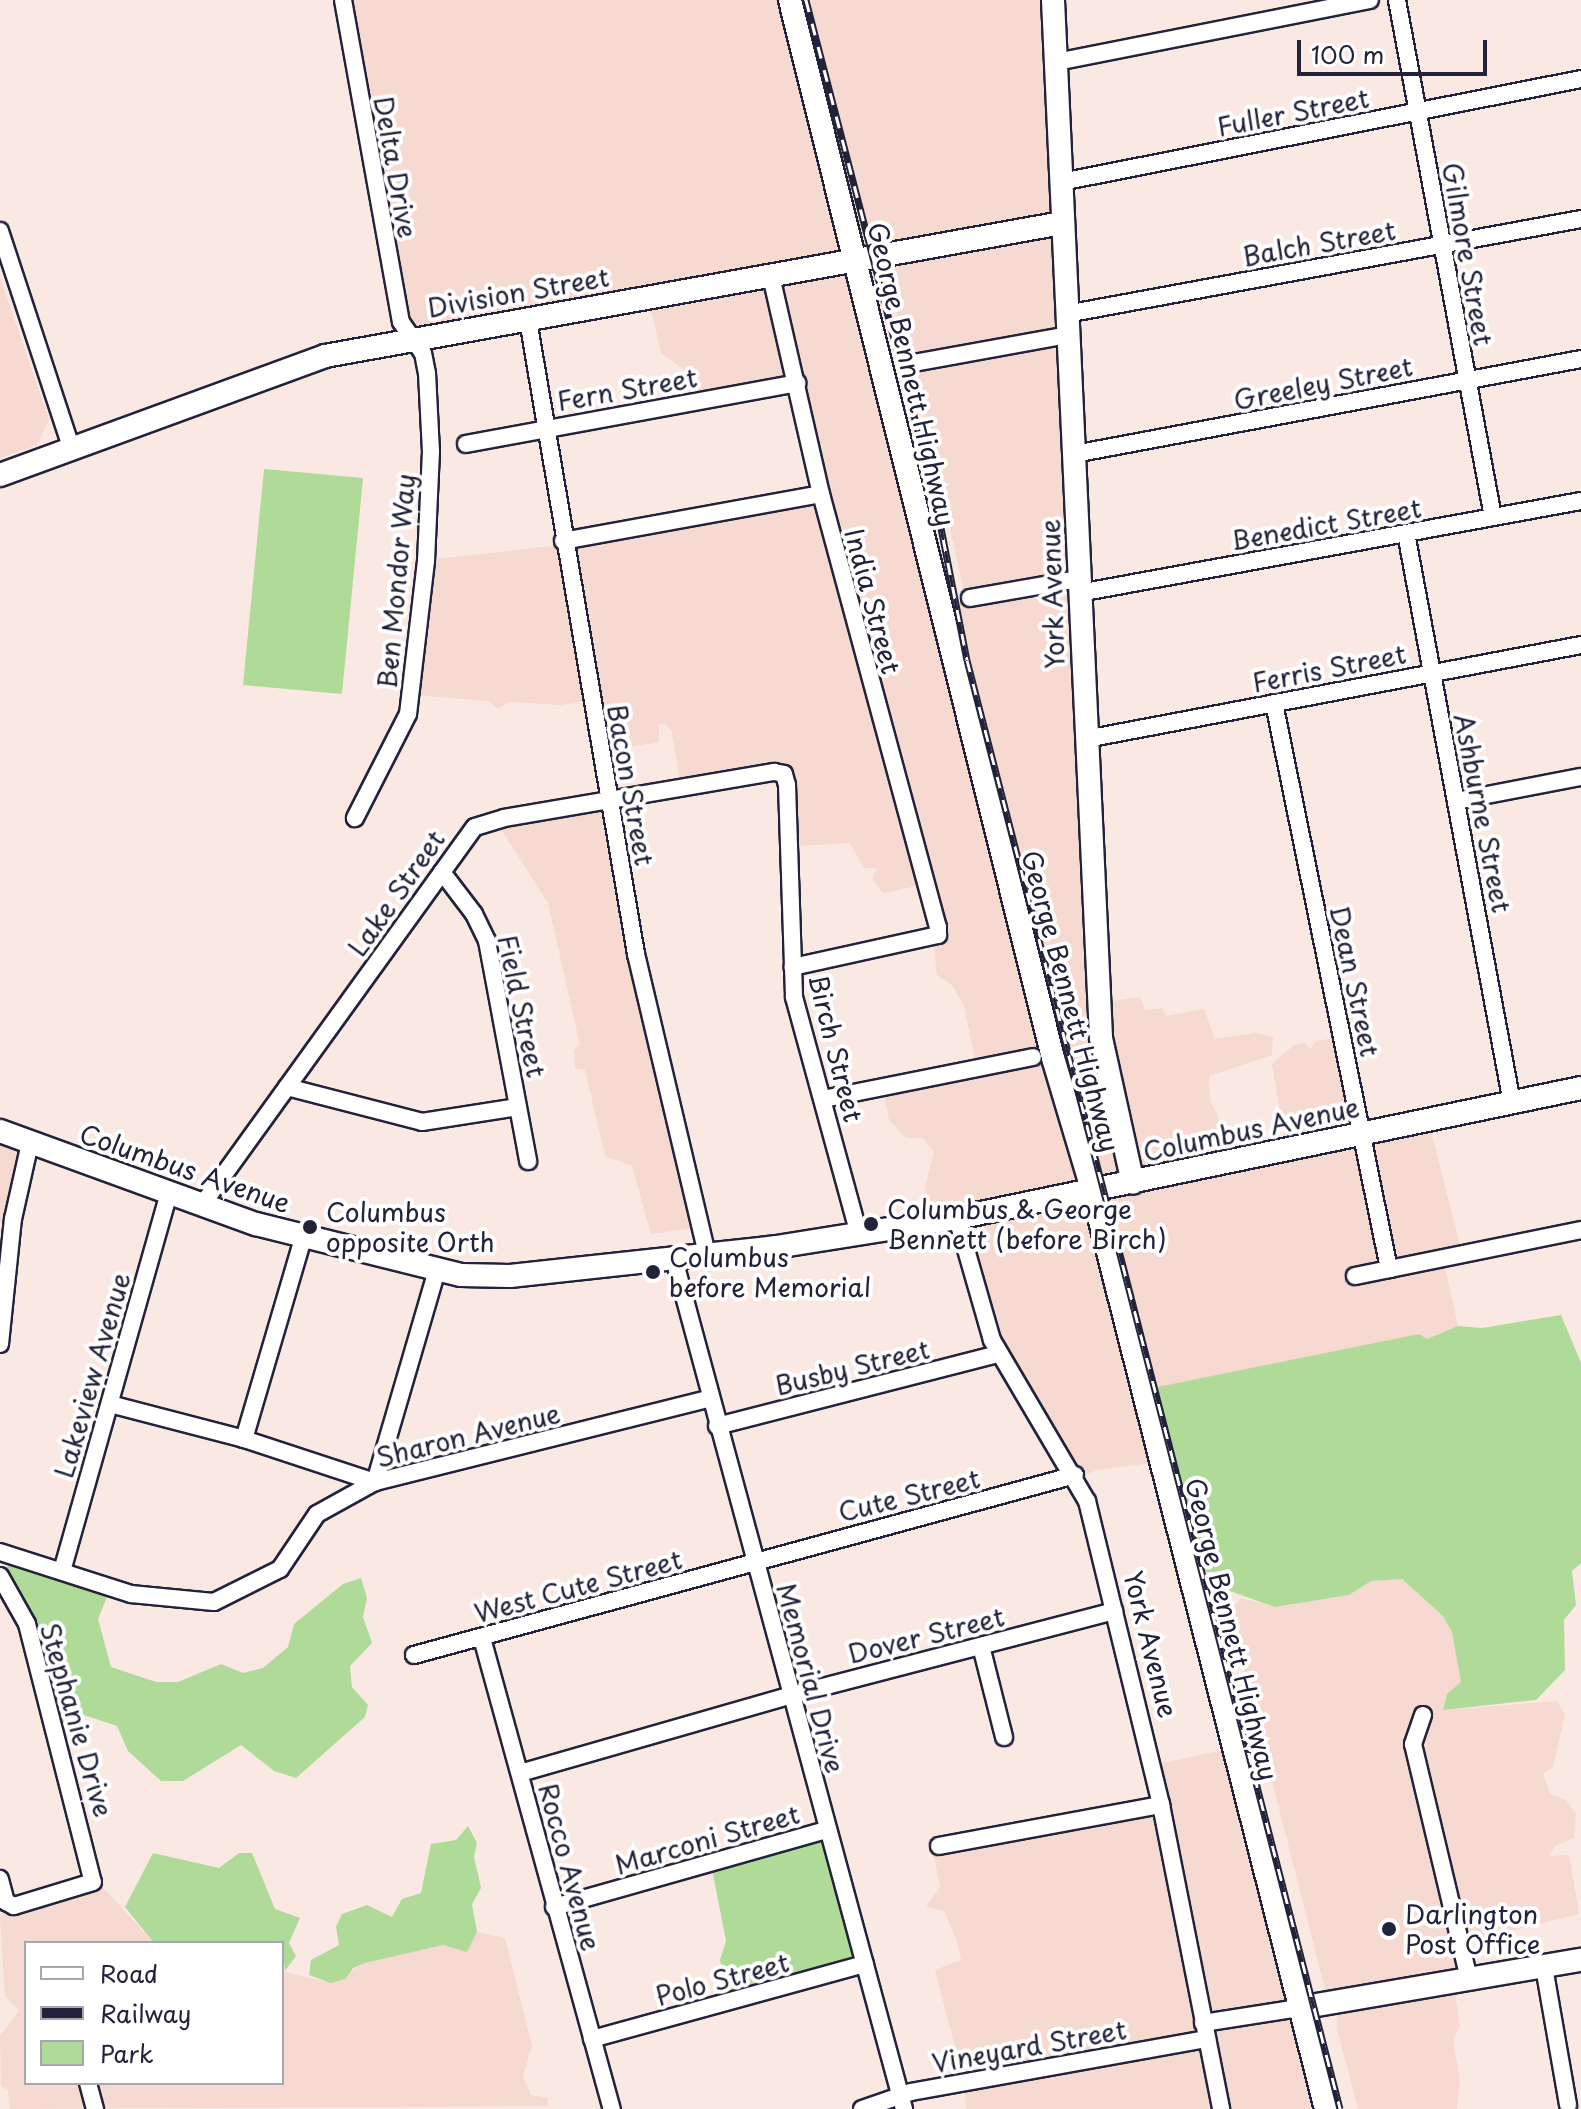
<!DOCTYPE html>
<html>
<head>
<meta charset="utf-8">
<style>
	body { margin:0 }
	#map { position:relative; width:1581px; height:2109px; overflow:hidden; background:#fae9e3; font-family:"Playpen Sans",sans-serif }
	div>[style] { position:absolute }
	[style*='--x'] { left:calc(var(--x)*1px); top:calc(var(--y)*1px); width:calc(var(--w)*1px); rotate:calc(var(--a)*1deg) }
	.built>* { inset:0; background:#f6d9d0 }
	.green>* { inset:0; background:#afda98 }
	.roads { filter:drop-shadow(2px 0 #22223b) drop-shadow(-2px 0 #22223b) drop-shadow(0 2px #22223b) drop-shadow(0 -2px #22223b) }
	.street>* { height:16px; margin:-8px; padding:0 8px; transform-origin:8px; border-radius:8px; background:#fff }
	.secondary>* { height:22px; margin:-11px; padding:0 11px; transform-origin:11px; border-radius:11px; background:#fff }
	.rail>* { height:7px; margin-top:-3.5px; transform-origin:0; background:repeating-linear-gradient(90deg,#fff 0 12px,#22223b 0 24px); box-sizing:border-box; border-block:2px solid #22223b }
	.dots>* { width:22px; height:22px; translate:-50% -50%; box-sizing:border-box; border:4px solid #fff; border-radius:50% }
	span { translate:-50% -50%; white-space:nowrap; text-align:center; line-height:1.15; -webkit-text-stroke:8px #fff; paint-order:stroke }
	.street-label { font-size:26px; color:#22223b }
	.poi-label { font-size:26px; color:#22223b }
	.left { translate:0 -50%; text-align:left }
	.legend { position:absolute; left:24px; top:1941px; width:260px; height:144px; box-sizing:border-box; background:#fff; border:2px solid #a7a7b1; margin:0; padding:10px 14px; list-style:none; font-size:24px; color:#22223b }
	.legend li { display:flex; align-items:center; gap:16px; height:40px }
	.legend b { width:40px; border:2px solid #a7a7b1 }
	.scale { position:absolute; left:1297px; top:40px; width:190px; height:36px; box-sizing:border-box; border:4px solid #22223b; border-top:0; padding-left:10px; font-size:24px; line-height:28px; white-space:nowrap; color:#22223b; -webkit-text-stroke:6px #fff; paint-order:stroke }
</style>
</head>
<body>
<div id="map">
	<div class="built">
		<i style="clip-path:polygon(evenodd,345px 0,1055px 0,1103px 1002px,1140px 997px,1145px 1010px,1162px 1008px,1166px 1016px,1204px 1009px,1215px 1039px,1256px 1033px,1273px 1037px,1272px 1055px,1209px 1076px,1210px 1101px,1218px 1116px,1225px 1166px,1287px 1152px,1272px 1064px,1294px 1045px,1305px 1043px,1310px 1049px,1316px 1041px,1342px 1037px,1364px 1137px,1430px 1127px,1463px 1257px,1444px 1262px,1458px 1326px,1427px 1339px,1419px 1334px,1159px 1462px,1097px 1470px,1081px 1477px,1004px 1361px,959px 1221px,930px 1224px,925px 1187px,934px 1152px,923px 1138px,906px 1138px,889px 1120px,884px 1093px,978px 1074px,964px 1006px,952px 985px,937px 975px,926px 884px,883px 893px,872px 878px,877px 868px,864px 868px,850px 843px,796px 846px,783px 776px,682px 793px,672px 732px,665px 724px,659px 724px,659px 742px,603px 752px,592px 700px,562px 705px,509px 702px,498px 709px,489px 701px,413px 695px,427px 560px,570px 544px,825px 495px,798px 388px,700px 403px,693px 376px,661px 353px,650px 304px,410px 347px,345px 0,894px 302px,940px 481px,966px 602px,945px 607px,870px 306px,894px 302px)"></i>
		<i style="clip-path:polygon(0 278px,49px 419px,37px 445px,0 458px)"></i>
		<i style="clip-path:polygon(611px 806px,701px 1227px,651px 1234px,632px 1166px,605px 1156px,585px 1070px,575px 1068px,574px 1050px,580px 1045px,548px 903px,499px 826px)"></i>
		<i style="clip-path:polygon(0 1130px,23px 1141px,7px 1219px,0 1222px)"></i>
		<i style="clip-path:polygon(1402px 1579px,1443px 1616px,1452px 1632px,1461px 1682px,1447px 1694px,1443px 1710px,1557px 1701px,1565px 1714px,1553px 1767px,1543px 1774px,1550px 1794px,1566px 1800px,1576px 1814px,1574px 1838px,1555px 1846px,1549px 1856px,1569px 1855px,1579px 1914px,1465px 1942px,1472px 1981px,1454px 1986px,1460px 2026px,1453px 2039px,1460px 2081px,1457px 2109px,1358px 2109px,1337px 2029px,1338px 2007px,1329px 2005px,1229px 1612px,1241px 1598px,1276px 1607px,1349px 1595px,1371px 1581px)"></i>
		<i style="clip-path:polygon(1233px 1748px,1327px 2109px,966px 2109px,965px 2085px,935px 1970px,961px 1960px,957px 1941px,944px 1911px,926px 1907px,940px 1887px,934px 1856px,940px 1847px,1159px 1806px,1153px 1765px)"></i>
		<i style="clip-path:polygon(100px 1884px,154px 1943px,26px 1943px,26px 2083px,282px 2083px,282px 1971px,330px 1983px,365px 1963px,443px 1945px,467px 1952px,477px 1932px,505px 1938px,532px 2046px,523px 2076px,531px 2095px,548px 2098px,547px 2106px,10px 2109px,8px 2090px,1px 2086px,0 2036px,19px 2011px,5px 1996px,0 1917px,9px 1903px)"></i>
	</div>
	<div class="green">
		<i style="clip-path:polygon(264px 469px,363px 478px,342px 694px,243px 685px)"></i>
		<i style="clip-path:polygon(1561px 1315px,1581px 1363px,1581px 1563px,1572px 1571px,1576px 1605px,1564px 1620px,1565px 1670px,1536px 1700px,1443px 1710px,1447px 1694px,1461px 1682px,1452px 1632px,1443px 1616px,1402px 1579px,1371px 1581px,1349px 1595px,1275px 1607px,1224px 1589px,1213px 1572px,1190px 1573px,1143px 1390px,1419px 1334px,1427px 1339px,1458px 1326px,1482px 1328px)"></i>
		<i style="clip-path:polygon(16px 1559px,111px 1587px,98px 1619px,111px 1667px,156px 1682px,178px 1682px,221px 1664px,243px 1673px,263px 1668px,288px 1647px,294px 1624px,343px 1584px,361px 1578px,367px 1598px,363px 1617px,372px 1643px,350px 1666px,352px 1687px,368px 1705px,365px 1717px,296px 1778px,274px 1771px,241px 1745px,183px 1781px,161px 1781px,128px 1751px,117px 1726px,78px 1713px,60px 1726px,2px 1571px)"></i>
		<i style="clip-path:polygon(468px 1826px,477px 1843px,474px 1857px,481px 1888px,472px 1904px,477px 1932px,467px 1952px,443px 1945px,365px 1963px,353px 1968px,345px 1979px,330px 1983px,309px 1975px,311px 1960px,339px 1945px,336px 1927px,342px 1914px,367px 1905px,392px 1917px,402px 1899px,421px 1893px,431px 1844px,456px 1840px)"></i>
		<i style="clip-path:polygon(831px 1835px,866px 1974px,732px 2006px,720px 1960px,726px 1941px,712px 1869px)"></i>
		<i style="clip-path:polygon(153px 1853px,219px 1868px,239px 1853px,252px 1853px,275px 1909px,300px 1918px,289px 1943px,296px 1956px,285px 1971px,282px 1943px,154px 1943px,125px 1907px)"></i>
	</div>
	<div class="roads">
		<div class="street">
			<i style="--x:343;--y:0;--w:327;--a:79.8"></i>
			<i style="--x:401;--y:322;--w:38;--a:55"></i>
			<i style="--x:423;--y:353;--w:20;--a:79"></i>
			<i style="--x:427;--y:373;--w:78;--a:87.1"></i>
			<i style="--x:431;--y:451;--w:110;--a:92.6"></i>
			<i style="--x:426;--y:561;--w:154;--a:96.7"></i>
			<i style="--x:408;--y:714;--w:117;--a:117"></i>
			<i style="--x:1397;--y:0;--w:526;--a:79.48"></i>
			<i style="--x:1056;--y:62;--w:320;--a:-11.2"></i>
			<i style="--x:1061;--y:182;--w:530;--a:-11.2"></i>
			<i style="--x:0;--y:231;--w:231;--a:71.8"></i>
			<i style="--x:771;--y:276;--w:224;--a:77.1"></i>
			<i style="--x:821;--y:494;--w:449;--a:74.9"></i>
			<i style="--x:938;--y:927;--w:8;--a:90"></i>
			<i style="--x:938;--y:935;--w:149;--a:167.6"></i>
			<i style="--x:1066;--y:314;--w:524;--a:-10.45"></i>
			<i style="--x:528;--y:320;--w:643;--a:80.33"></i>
			<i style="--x:636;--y:954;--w:309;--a:76.7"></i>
			<i style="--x:914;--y:363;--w:157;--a:-10.3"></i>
			<i style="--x:466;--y:444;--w:337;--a:-10.4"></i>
			<i style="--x:1074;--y:454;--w:516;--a:-10.61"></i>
			<i style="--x:1406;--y:533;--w:580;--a:79.47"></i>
			<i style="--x:563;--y:541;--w:262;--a:-10.3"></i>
			<i style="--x:1079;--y:593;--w:510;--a:-10.39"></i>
			<i style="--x:970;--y:598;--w:110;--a:-10"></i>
			<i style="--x:1274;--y:703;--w:578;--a:78.51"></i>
			<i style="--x:1086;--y:739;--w:504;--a:-10.75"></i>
			<i style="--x:1456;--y:801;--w:127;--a:-10.9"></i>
			<i style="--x:442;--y:872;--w:53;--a:52.7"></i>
			<i style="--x:474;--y:914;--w:30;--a:64"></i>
			<i style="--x:487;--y:941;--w:224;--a:79.4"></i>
			<i style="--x:287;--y:1087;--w:139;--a:14.5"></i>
			<i style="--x:422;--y:1122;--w:97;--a:-8.9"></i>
			<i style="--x:823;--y:1099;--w:214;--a:-11.3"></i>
			<i style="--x:202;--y:1205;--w:466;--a:-54.2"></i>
			<i style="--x:475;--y:827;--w:30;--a:-17"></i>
			<i style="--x:504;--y:818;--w:274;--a:-9.7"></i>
			<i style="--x:774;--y:772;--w:10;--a:11"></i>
			<i style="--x:784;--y:774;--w:11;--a:75"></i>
			<i style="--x:787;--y:785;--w:212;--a:88.1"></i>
			<i style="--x:794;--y:997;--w:246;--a:74.7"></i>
			<i style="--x:957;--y:1218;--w:127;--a:74"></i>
			<i style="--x:992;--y:1340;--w:187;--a:59.5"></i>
			<i style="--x:1087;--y:1501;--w:313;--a:76.3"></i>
			<i style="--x:1161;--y:1805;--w:310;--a:78.8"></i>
			<i style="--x:674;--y:1259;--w:881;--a:74.86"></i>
			<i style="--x:1355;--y:1276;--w:231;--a:-11.5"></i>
			<i style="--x:0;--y:1344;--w:126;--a:-84.1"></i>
			<i style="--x:13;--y:1219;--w:78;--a:-77.4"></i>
			<i style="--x:110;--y:1404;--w:138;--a:14.6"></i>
			<i style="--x:244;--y:1439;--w:138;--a:18.2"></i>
			<i style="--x:375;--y:1482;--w:221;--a:-73.7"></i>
			<i style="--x:717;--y:1426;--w:290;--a:-14.4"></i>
			<i style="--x:244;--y:1439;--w:209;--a:-73.6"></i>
			<i style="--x:0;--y:1552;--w:138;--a:17.8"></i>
			<i style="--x:131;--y:1594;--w:83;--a:5.5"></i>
			<i style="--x:214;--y:1602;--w:74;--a:-26.6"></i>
			<i style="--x:280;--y:1569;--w:66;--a:-56.1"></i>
			<i style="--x:317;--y:1514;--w:66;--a:-28.9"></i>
			<i style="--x:375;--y:1482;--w:344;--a:-14"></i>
			<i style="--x:62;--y:1571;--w:393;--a:-74.2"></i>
			<i style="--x:0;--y:1576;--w:55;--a:60.6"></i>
			<i style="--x:27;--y:1624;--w:266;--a:75.7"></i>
			<i style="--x:93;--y:1882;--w:83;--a:163.1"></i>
			<i style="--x:14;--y:1906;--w:9;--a:-153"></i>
			<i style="--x:6;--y:1902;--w:24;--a:-105"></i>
			<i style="--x:482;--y:1638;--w:489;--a:74.6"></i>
			<i style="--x:981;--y:1646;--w:94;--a:75.8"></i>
			<i style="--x:414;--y:1655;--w:685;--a:-15.23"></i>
			<i style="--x:1423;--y:1715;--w:31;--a:109"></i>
			<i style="--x:1413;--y:1744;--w:242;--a:76.6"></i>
			<i style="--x:520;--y:1773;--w:283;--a:-16"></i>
			<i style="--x:792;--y:1695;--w:333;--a:-14.6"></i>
			<i style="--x:939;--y:1846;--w:226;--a:-10.5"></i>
			<i style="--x:554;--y:1907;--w:284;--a:-15.8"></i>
			<i style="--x:1544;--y:1967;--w:140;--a:80.1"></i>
			<i style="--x:1203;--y:2023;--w:97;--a:-8.9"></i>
			<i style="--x:592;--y:2039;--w:283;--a:-15.4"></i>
			<i style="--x:88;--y:2083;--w:27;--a:75"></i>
			<i style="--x:862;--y:2109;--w:52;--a:-19.1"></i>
			<i style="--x:911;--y:2092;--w:301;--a:-10.2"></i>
		</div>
		<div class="secondary">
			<i style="--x:790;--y:0;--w:1090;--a:76.04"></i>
			<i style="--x:1053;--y:1058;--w:137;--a:73.4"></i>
			<i style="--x:1092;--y:1189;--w:949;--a:75.73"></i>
			<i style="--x:1053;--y:0;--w:1039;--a:87.35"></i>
			<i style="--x:1101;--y:1038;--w:148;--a:77.6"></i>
			<i style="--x:0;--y:475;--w:346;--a:-20.1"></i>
			<i style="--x:325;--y:356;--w:749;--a:-10.23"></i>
			<i style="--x:0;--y:1131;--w:272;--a:20"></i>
			<i style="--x:256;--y:1224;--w:211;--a:14"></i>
			<i style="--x:461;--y:1275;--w:49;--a:1.2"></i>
			<i style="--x:510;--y:1276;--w:268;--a:-6.2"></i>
			<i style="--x:776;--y:1247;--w:183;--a:-9.1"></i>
			<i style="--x:957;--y:1218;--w:637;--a:-11.77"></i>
			<i style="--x:1299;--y:2008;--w:286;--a:-9.7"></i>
		</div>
	</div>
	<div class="rail">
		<i style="--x:806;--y:0;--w:508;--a:75.42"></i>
		<i style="--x:934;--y:492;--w:171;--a:78.9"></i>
		<i style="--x:967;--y:660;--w:1496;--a:75.56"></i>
	</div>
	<div class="dots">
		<i style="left:871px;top:1224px;background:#22223b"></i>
		<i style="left:310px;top:1227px;background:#22223b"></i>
		<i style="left:653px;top:1272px;background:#22223b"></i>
		<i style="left:1389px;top:1929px;background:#22223b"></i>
	</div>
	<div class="street-label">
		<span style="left:1293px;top:112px;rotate:-11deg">Fuller Street</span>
		<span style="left:396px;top:167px;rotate:80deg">Delta Drive</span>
		<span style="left:1319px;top:243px;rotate:-10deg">Balch Street</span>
		<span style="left:1468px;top:254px;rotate:80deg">Gilmore Street</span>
		<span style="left:518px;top:292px;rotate:-10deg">Division Street</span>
		<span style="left:912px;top:374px;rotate:77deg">George Bennett Highway</span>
		<span style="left:1323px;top:383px;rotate:-11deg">Greeley Street</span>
		<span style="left:627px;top:389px;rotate:-10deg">Fern Street</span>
		<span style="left:1326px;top:524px;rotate:-10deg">Benedict Street</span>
		<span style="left:396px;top:581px;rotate:-85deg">Ben Mondor Way</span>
		<span style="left:1052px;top:594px;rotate:-92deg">York Avenue</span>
		<span style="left:873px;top:601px;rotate:75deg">India Street</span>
		<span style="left:1329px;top:668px;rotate:-11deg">Ferris Street</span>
		<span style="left:631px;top:785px;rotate:80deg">Bacon Street</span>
		<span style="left:1483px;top:813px;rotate:79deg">Ashburne Street</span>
		<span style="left:396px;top:893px;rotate:-55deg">Lake Street</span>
		<span style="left:1355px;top:981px;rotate:78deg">Dean Street</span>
		<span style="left:1071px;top:1001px;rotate:75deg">George Bennett Highway</span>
		<span style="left:522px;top:1006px;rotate:78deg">Field Street</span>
		<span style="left:836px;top:1048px;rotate:76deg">Birch Street</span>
		<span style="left:1251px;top:1129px;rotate:-12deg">Columbus Avenue</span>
		<span style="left:185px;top:1168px;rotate:19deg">Columbus Avenue</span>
		<span style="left:852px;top:1367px;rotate:-14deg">Busby Street</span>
		<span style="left:92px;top:1375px;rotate:-74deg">Lakeview Avenue</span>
		<span style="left:468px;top:1435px;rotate:-14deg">Sharon Avenue</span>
		<span style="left:909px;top:1495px;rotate:-14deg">Cute Street</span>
		<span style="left:578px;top:1586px;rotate:-15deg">West Cute Street</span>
		<span style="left:1232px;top:1629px;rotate:76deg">George Bennett Highway</span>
		<span style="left:926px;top:1635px;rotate:-14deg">Dover Street</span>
		<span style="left:1151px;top:1644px;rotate:76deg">York Avenue</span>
		<span style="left:811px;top:1678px;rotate:75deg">Memorial Drive</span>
		<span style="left:77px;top:1720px;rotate:74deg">Stephanie Drive</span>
		<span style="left:707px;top:1839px;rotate:-16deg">Marconi Street</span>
		<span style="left:570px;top:1867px;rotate:75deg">Rocco Avenue</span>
		<span style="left:722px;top:1979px;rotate:-15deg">Polo Street</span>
		<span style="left:1029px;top:2046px;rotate:-10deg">Vineyard Street</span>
	</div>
	<div class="poi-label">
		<span class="left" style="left:887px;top:1224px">Columbus &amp; George<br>Bennett (before Birch)</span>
		<span class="left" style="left:326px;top:1227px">Columbus<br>opposite Orth</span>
		<span class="left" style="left:669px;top:1272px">Columbus<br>before Memorial</span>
		<span class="left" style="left:1405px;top:1929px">Darlington<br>Post Office</span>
	</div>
	<ul class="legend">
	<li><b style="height:10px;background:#fff"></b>Road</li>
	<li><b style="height:10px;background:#22223b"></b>Railway</li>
	<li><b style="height:22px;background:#afda98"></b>Park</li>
	</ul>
	<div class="scale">100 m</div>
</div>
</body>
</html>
